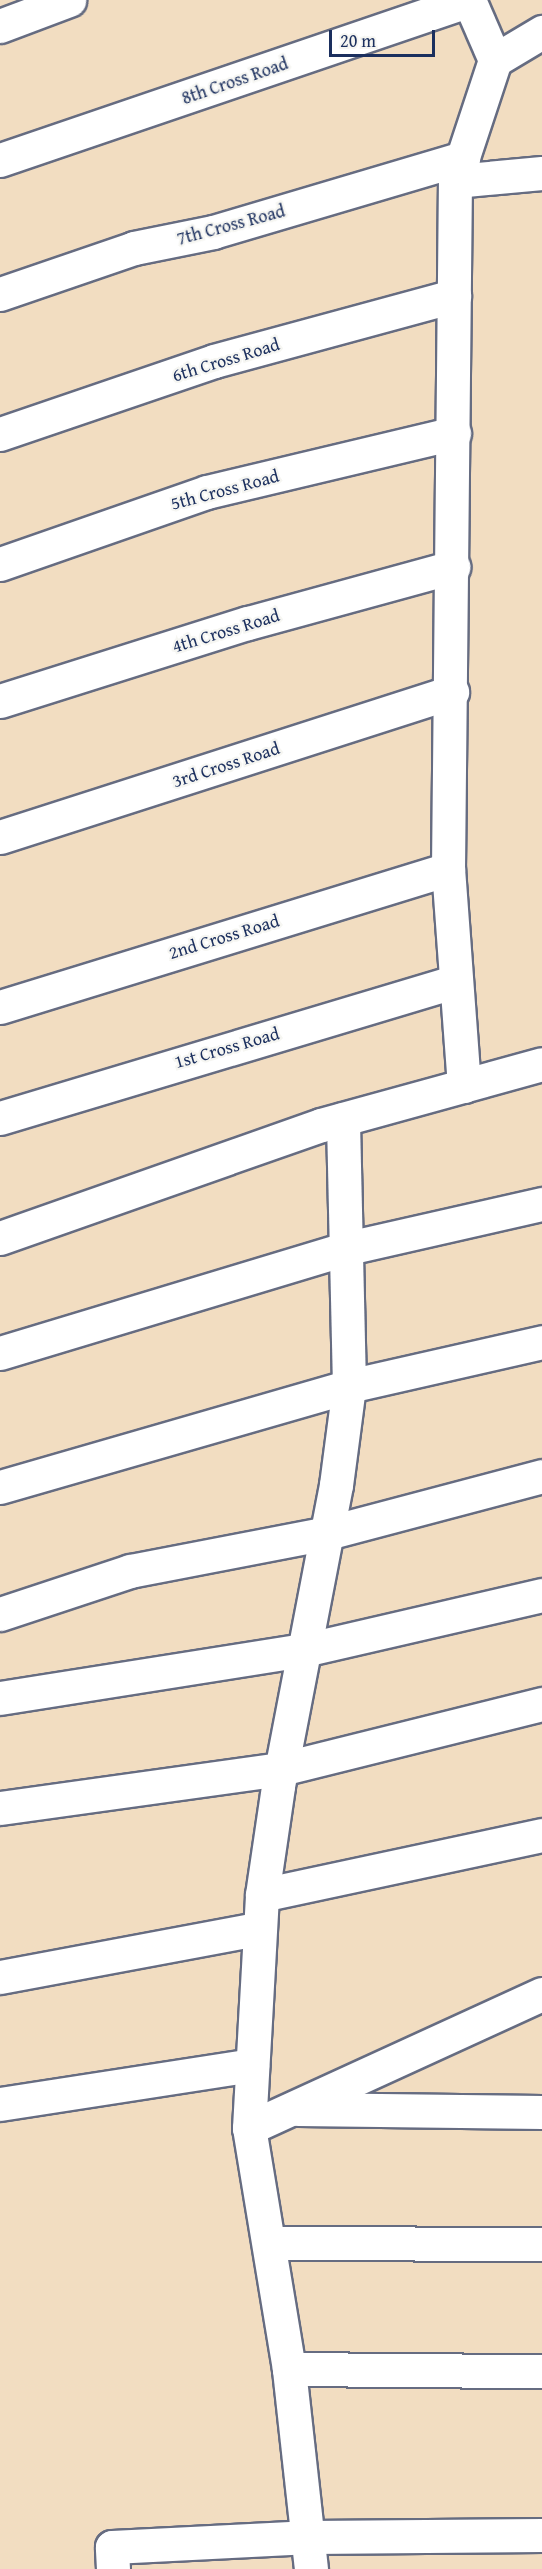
<!DOCTYPE html>
<html>
<head>
<meta charset="utf-8">
<style>
	body { margin:0 }
	#map { position:relative; width:542px; height:2569px; overflow:hidden; background:#f2ddc1; font-family:"Gentium Book Plus",serif }
	div>[style] { position:absolute }
	[style*='--x'] { left:calc(var(--x)*1px); top:calc(var(--y)*1px); width:calc(var(--w)*1px); rotate:calc(var(--a)*1deg) }
	.roads { filter:drop-shadow(2px 0 #666c81) drop-shadow(-2px 0 #666c81) drop-shadow(0 2px #666c81) drop-shadow(0 -2px #666c81) }
	.minor>* { height:33px; margin:-16.5px; padding:0 16.5px; transform-origin:16.5px; border-radius:16.5px; background:#fff }
	span { translate:-50% -50%; white-space:nowrap; text-align:center; line-height:1.15; -webkit-text-stroke:4.5px #f6f6f2; paint-order:stroke }
	.street-label { font-size:18px; color:#1b2f5e }
	.scale { position:absolute; left:329px; top:30px; width:106px; height:27px; box-sizing:border-box; border:3px solid #1b2f5e; border-top:0; padding-left:8px; font-size:18px; line-height:21px; white-space:nowrap; color:#1b2f5e; -webkit-text-stroke:4px #f6f6f2; paint-order:stroke }
</style>
</head>
<body>
<div id="map">
	<div class="roads">
		<div class="minor">
			<i style="--x:0;--y:26;--w:74;--a:-20.6"></i>
			<i style="--x:495;--y:60;--w:55;--a:-30.8"></i>
			<i style="--x:0;--y:160;--w:496;--a:-18.8"></i>
			<i style="--x:455;--y:181;--w:87;--a:-5.3"></i>
			<i style="--x:0;--y:294;--w:142;--a:-18.9"></i>
			<i style="--x:134;--y:248;--w:81;--a:-11.4"></i>
			<i style="--x:213;--y:232;--w:261;--a:-16.5"></i>
			<i style="--x:0;--y:434;--w:226;--a:-18.8"></i>
			<i style="--x:214;--y:361;--w:249;--a:-15.2"></i>
			<i style="--x:0;--y:564;--w:219;--a:-19.2"></i>
			<i style="--x:207;--y:492;--w:254;--a:-13.4"></i>
			<i style="--x:0;--y:701;--w:260;--a:-17.5"></i>
			<i style="--x:248;--y:623;--w:213;--a:-15.3"></i>
			<i style="--x:0;--y:837;--w:475;--a:-17.8"></i>
			<i style="--x:0;--y:1007;--w:469;--a:-17.1"></i>
			<i style="--x:464;--y:1086;--w:218;--a:-94.2"></i>
			<i style="--x:448;--y:869;--w:688;--a:-89.42"></i>
			<i style="--x:455;--y:181;--w:127;--a:-71.7"></i>
			<i style="--x:495;--y:60;--w:65;--a:-113.4"></i>
			<i style="--x:0;--y:1118;--w:476;--a:-16.7"></i>
			<i style="--x:0;--y:1238;--w:340;--a:-19.4"></i>
			<i style="--x:321;--y:1125;--w:229;--a:-15.4"></i>
			<i style="--x:0;--y:1353;--w:363;--a:-16.8"></i>
			<i style="--x:348;--y:1248;--w:199;--a:-12.8"></i>
			<i style="--x:0;--y:1487;--w:363;--a:-16.1"></i>
			<i style="--x:349;--y:1386;--w:198;--a:-12.8"></i>
			<i style="--x:0;--y:1614;--w:137;--a:-18.3"></i>
			<i style="--x:130;--y:1571;--w:201;--a:-10.9"></i>
			<i style="--x:327;--y:1533;--w:222;--a:-14.8"></i>
			<i style="--x:0;--y:1698;--w:308;--a:-9"></i>
			<i style="--x:304;--y:1650;--w:244;--a:-13"></i>
			<i style="--x:0;--y:1808;--w:284;--a:-7.9"></i>
			<i style="--x:281;--y:1769;--w:269;--a:-14"></i>
			<i style="--x:262;--y:1895;--w:286;--a:-12.1"></i>
			<i style="--x:0;--y:1977;--w:261;--a:-10.6"></i>
			<i style="--x:0;--y:2104;--w:255;--a:-8.8"></i>
			<i style="--x:298;--y:2109;--w:244;--a:0.7"></i>
			<i style="--x:249;--y:2128;--w:322;--a:-24.6"></i>
			<i style="--x:269;--y:2243;--w:273;--a:0.2"></i>
			<i style="--x:289;--y:2369;--w:253;--a:0.5"></i>
			<i style="--x:113;--y:2569;--w:22;--a:-93"></i>
			<i style="--x:112;--y:2547;--w:198;--a:-2.9"></i>
			<i style="--x:310;--y:2537;--w:232;--a:-0.5"></i>
			<i style="--x:311;--y:2569;--w:201;--a:-96.3"></i>
			<i style="--x:289;--y:2369;--w:244;--a:-99.4"></i>
			<i style="--x:249;--y:2128;--w:233;--a:-86.8"></i>
			<i style="--x:262;--y:1895;--w:110;--a:-81.6"></i>
			<i style="--x:278;--y:1786;--w:307;--a:-79.1"></i>
			<i style="--x:336;--y:1485;--w:100;--a:-82.5"></i>
			<i style="--x:349;--y:1386;--w:267;--a:-91.3"></i>
		</div>
	</div>
	<div class="street-label">
		<span style="left:235px;top:81px;rotate:-19deg">8th Cross Road</span>
		<span style="left:231px;top:225px;rotate:-15deg">7th Cross Road</span>
		<span style="left:226px;top:360px;rotate:-17deg">6th Cross Road</span>
		<span style="left:225px;top:490px;rotate:-15deg">5th Cross Road</span>
		<span style="left:226px;top:631px;rotate:-17deg">4th Cross Road</span>
		<span style="left:226px;top:765px;rotate:-18deg">3rd Cross Road</span>
		<span style="left:224px;top:937px;rotate:-17deg">2nd Cross Road</span>
		<span style="left:227px;top:1048px;rotate:-16deg">1st Cross Road</span>
	</div>
	<div class="scale">20 m</div>
</div>
</body>
</html>
